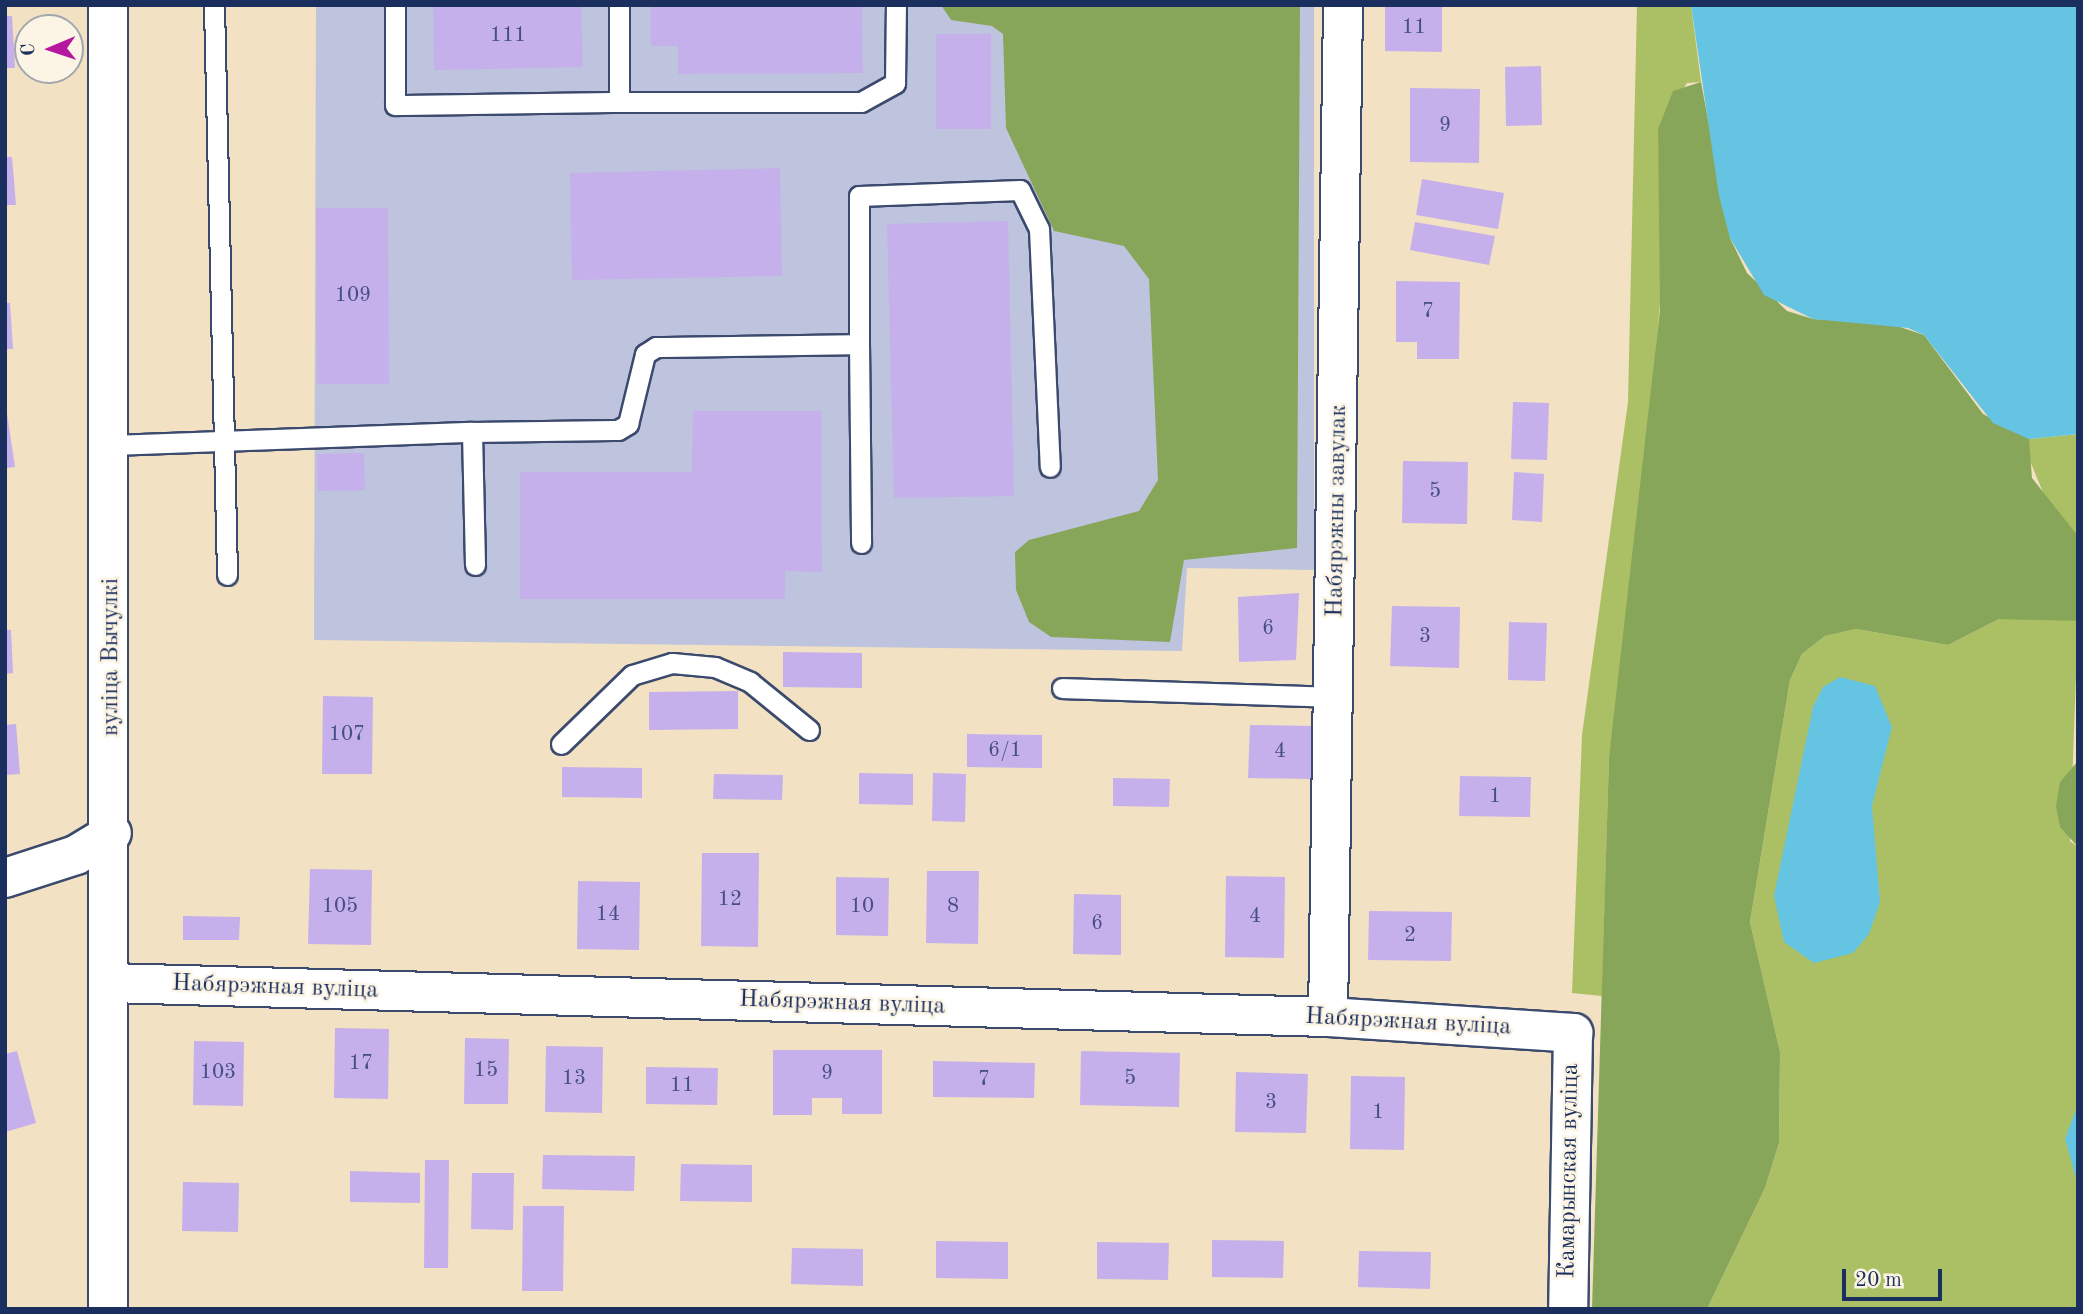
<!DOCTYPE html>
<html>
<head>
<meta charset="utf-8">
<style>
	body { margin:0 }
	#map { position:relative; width:2083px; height:1314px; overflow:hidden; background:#f2e1c2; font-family:"Old Standard TT",serif }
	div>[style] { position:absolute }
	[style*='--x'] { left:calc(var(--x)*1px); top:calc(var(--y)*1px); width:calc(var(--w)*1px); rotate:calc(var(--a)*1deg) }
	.industrial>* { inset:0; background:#bec3de }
	.green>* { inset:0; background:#abc064 }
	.forest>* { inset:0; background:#88a65a }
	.water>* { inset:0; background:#64c4e2 }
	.building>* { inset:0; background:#c5b0ec }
	.roads { filter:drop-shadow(2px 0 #3b4a6d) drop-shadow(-2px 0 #3b4a6d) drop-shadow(0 2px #3b4a6d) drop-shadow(0 -2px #3b4a6d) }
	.service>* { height:19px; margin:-9.5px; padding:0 9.5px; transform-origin:9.5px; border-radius:9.5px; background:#fff }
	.minor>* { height:38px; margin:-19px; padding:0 19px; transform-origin:19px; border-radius:19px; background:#fff }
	span { translate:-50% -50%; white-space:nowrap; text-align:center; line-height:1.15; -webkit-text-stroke:5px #fcf5e5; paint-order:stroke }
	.number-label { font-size:21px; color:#464f82 }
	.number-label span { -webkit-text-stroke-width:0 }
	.street-label { font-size:24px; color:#1b2f5e }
	.frame { position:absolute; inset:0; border:7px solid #1b2f5e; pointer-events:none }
	.north { position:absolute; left:14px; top:14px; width:70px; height:70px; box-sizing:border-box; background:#fcf5e5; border:2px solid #a2a6af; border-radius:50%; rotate:268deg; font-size:19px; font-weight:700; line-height:28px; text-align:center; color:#1b2f5e }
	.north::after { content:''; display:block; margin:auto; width:24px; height:32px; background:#b5179e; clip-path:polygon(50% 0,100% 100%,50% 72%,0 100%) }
	.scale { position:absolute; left:1842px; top:1269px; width:100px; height:32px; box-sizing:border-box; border:4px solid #1b2f5e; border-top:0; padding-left:9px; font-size:21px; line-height:24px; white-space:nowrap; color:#1b2f5e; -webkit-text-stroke:5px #fcf5e5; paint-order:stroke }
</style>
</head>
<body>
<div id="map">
	<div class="industrial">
		<i style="clip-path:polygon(316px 5px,1314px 5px,1314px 570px,1187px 568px,1182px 651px,314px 640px)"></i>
	</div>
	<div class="green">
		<i style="clip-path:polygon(1637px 5px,1691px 5px,1701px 82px,1687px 83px,1658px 129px,1663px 271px,1637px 556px,1609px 757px,1602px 996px,1572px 993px,1582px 735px,1628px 402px)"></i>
		<i style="clip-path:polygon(2078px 434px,2078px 536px,2047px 502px,2028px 456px,2029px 439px)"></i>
		<i style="clip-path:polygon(2030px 617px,2078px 621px,2070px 841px,2078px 847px,2078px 1309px,1707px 1309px,1765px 1188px,1779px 1143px,1780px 1052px,1750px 922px,1790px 680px,1802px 654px,1825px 636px,1856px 629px,1948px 645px,1999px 619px)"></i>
	</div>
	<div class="forest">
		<i style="clip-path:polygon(941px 5px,1300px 5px,1297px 548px,1184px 560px,1170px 642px,1051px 637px,1029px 622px,1016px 590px,1015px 552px,1029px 540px,1139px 511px,1158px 480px,1149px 279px,1124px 246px,1054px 231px,1006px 128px,1003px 34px,992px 26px,951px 20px)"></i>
		<i style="clip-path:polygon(1701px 82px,1730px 238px,1747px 273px,1787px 311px,1813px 319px,1891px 324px,1924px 335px,1983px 414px,2029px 439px,2032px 478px,2078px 536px,2078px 621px,1999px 619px,1948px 645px,1856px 629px,1825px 636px,1802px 654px,1790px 680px,1750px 922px,1780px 1052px,1779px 1143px,1765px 1188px,1707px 1309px,1592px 1309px,1609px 757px,1660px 310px,1658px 129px,1673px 91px)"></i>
		<i style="clip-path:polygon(2078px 761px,2078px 847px,2060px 827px,2056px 806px,2060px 782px)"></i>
	</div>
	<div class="water">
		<i style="clip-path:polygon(1691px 5px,2078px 5px,2078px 434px,2029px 439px,1993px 423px,1924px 335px,1908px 328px,1813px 319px,1764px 295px,1730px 238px,1719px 196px)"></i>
		<i style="clip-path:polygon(1840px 677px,1875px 686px,1892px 727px,1872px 806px,1880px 902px,1869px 934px,1853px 953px,1814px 963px,1784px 942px,1774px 896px,1813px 707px,1823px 687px)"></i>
		<i style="clip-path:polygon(2078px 1104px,2078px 1185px,2065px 1139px)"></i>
	</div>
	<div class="building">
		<i style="clip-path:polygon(433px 5px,581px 5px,583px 67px,434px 70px)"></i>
		<i style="clip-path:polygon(651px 5px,862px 5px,863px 73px,678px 74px,678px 46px,651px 46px)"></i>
		<i style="clip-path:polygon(1385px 5px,1442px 5px,1442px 52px,1385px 51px)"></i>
		<i style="clip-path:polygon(5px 16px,12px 16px,15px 68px,5px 68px)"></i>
		<i style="clip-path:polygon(936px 34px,991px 34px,991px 129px,936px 129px)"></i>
		<i style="clip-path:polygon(1541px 66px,1542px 125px,1506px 126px,1505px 67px)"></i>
		<i style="clip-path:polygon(1410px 88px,1480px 89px,1479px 163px,1410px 162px)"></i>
		<i style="clip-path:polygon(5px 157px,12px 157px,16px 205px,5px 205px)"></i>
		<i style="clip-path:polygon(780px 168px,782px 276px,572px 280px,570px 173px)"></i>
		<i style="clip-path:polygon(1422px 179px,1504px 193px,1498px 229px,1416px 215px)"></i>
		<i style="clip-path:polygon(316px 208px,388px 208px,389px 384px,317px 384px)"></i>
		<i style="clip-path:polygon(1008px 221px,1014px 496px,894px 498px,887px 224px)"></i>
		<i style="clip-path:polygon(1415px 222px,1495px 236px,1489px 265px,1410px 250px)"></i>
		<i style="clip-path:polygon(1396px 281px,1460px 282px,1459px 359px,1417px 359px,1417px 342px,1396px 342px)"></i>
		<i style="clip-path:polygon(5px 303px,10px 303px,13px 349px,5px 349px)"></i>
		<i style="clip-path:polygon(5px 400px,15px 467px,5px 468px)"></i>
		<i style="clip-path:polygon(1513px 402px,1549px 403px,1547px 460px,1511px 459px)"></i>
		<i style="clip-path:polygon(693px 411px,821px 411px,822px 572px,785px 571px,785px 599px,520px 599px,520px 472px,692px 472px)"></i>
		<i style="clip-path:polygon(364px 453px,365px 490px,318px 491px,317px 454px)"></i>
		<i style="clip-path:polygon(1403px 461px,1468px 462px,1467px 524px,1402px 523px)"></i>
		<i style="clip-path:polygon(1514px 472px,1544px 474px,1542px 522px,1512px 520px)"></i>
		<i style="clip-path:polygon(1299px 593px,1296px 660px,1239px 662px,1238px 597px)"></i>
		<i style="clip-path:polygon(1392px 606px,1460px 607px,1459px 668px,1390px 666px)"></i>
		<i style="clip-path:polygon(1509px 622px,1547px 623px,1545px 681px,1508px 680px)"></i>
		<i style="clip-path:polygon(5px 630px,11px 630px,13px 673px,5px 674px)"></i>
		<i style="clip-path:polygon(783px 652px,862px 653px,862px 688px,783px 687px)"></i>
		<i style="clip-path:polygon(738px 691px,738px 729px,649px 730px,649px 692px)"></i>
		<i style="clip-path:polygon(323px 696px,373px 697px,372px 774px,322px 774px)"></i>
		<i style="clip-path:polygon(16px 724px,20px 774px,5px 775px,5px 725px)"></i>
		<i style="clip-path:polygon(1250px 725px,1313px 726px,1311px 779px,1248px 778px)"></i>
		<i style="clip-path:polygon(967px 734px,1042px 735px,1042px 768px,967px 767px)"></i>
		<i style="clip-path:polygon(562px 767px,642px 768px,642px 798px,562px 797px)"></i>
		<i style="clip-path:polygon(859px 773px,913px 774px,913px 805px,859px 804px)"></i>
		<i style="clip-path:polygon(933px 773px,966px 774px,965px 822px,932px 821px)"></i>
		<i style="clip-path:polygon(714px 774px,783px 775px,782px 800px,713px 799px)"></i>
		<i style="clip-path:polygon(1460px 776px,1531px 777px,1530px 817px,1459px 816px)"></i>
		<i style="clip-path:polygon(1113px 778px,1170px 779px,1169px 807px,1113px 806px)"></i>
		<i style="clip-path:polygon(702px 853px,759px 853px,758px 947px,701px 946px)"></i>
		<i style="clip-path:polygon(310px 869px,372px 870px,371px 945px,308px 944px)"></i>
		<i style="clip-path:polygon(927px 871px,979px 871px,978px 944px,926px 943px)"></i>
		<i style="clip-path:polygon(1226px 876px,1285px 877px,1284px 958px,1225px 957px)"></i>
		<i style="clip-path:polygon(836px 877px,889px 878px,888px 936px,836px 935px)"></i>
		<i style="clip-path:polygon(578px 881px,640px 882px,639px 950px,577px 949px)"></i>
		<i style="clip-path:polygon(1074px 894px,1121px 895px,1121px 955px,1073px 954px)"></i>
		<i style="clip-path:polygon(1369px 911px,1452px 912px,1451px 961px,1368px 960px)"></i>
		<i style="clip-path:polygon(183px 916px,240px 917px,239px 940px,183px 940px)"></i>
		<i style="clip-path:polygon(335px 1028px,389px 1029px,388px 1099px,334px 1098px)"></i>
		<i style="clip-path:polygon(465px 1038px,509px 1039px,508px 1104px,464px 1104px)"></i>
		<i style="clip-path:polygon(194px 1041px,244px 1042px,243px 1106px,193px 1105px)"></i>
		<i style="clip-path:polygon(546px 1046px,603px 1047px,602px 1113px,545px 1112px)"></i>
		<i style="clip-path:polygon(773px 1050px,882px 1050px,882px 1114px,842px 1114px,842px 1098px,812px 1098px,812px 1115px,773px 1115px)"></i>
		<i style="clip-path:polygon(17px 1051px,36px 1123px,5px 1132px,5px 1054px)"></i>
		<i style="clip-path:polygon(1081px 1051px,1180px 1053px,1179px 1107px,1080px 1105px)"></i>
		<i style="clip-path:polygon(933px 1061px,1035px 1063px,1034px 1098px,933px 1097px)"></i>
		<i style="clip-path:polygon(646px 1067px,718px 1068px,717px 1105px,646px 1104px)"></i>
		<i style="clip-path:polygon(1236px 1072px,1308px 1074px,1306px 1133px,1235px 1132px)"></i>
		<i style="clip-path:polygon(1351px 1076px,1405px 1077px,1404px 1150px,1350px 1149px)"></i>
		<i style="clip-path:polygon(543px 1155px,635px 1156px,634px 1191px,542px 1189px)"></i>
		<i style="clip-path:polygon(425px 1160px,449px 1160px,448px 1268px,424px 1268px)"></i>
		<i style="clip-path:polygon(681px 1164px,752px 1165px,752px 1202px,680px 1201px)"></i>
		<i style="clip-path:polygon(350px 1171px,420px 1173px,420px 1203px,350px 1202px)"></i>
		<i style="clip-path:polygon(472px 1173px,514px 1173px,513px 1230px,471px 1229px)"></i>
		<i style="clip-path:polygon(183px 1182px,239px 1183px,238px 1232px,182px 1231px)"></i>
		<i style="clip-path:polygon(523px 1206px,564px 1206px,563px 1291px,522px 1291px)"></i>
		<i style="clip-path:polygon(1212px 1240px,1284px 1241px,1283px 1278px,1212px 1277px)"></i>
		<i style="clip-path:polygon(936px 1241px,1008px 1242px,1008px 1279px,936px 1278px)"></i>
		<i style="clip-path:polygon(1097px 1242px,1169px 1243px,1168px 1280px,1097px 1279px)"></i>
		<i style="clip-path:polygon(792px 1248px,863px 1249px,863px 1286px,791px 1284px)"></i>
		<i style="clip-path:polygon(1359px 1251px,1431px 1252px,1430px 1289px,1358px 1287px)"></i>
	</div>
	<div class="roads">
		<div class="service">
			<i style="--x:214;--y:5;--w:570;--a:88.69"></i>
			<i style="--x:395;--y:5;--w:100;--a:90"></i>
			<i style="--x:395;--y:105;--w:224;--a:-0.8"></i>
			<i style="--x:619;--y:102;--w:97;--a:-90"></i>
			<i style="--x:619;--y:102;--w:242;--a:0"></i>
			<i style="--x:861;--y:102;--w:39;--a:-29"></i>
			<i style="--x:895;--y:83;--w:78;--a:-89.3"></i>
			<i style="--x:859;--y:344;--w:199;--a:89.4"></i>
			<i style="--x:472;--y:432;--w:146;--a:-0.8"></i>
			<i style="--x:618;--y:430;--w:12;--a:-31"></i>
			<i style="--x:628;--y:424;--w:72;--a:-76.3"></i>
			<i style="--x:645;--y:354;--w:13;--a:-32"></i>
			<i style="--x:656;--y:347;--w:203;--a:-0.8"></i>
			<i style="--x:859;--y:344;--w:148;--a:-90"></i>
			<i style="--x:859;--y:196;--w:161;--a:-2.1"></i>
			<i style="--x:1020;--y:190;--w:43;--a:64"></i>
			<i style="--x:1039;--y:229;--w:238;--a:87.4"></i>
			<i style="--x:112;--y:445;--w:360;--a:-2.1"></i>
			<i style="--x:472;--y:432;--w:133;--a:88.7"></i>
			<i style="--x:1062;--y:688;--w:273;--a:1.9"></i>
			<i style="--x:561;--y:744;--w:99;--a:-44.2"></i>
			<i style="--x:632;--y:675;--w:42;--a:-16.7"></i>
			<i style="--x:672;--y:663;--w:43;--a:5.3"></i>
			<i style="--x:715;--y:667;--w:38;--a:23"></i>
			<i style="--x:750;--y:682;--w:76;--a:39.1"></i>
		</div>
		<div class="minor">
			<i style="--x:108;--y:5;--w:1304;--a:90"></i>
			<i style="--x:5;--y:878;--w:75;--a:-17.9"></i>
			<i style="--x:76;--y:855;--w:42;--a:-31.4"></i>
			<i style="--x:110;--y:983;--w:1218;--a:1.6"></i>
			<i style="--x:1328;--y:1017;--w:246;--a:3.7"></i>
			<i style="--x:1573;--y:1033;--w:276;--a:91"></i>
			<i style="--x:1328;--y:1017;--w:1012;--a:-89.15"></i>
		</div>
	</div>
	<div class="number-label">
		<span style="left:1414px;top:28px">11</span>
		<span style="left:508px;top:36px">111</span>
		<span style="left:1445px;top:126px">9</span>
		<span style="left:353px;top:296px">109</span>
		<span style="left:1428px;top:312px">7</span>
		<span style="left:1435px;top:492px">5</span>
		<span style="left:1268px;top:629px">6</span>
		<span style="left:1425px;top:637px">3</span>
		<span style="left:347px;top:735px">107</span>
		<span style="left:1005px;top:751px">6/1</span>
		<span style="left:1280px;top:752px">4</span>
		<span style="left:1495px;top:797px">1</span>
		<span style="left:730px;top:900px">12</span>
		<span style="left:340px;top:907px">105</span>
		<span style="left:862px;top:907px">10</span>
		<span style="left:953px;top:907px">8</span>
		<span style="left:608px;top:915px">14</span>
		<span style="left:1255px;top:917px">4</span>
		<span style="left:1097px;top:924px">6</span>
		<span style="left:1410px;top:936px">2</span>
		<span style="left:361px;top:1064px">17</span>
		<span style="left:486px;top:1071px">15</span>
		<span style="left:218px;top:1073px">103</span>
		<span style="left:827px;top:1074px">9</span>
		<span style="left:574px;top:1079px">13</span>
		<span style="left:1130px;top:1079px">5</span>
		<span style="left:984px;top:1080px">7</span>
		<span style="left:682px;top:1086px">11</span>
		<span style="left:1271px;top:1103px">3</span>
		<span style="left:1378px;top:1113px">1</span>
	</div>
	<div class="street-label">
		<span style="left:1338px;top:511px;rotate:-89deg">Набярэжны завулак</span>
		<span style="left:112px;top:657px;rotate:-90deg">вуліца Вычулкі</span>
		<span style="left:275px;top:988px;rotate:2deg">Набярэжная вуліца</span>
		<span style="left:842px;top:1004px;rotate:2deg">Набярэжная вуліца</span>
		<span style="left:1408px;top:1023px;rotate:3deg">Набярэжная вуліца</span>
		<span style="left:1570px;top:1171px;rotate:-89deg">Камарынская вуліца</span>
	</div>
	<div class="frame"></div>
	<div class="north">С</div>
	<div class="scale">20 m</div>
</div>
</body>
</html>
